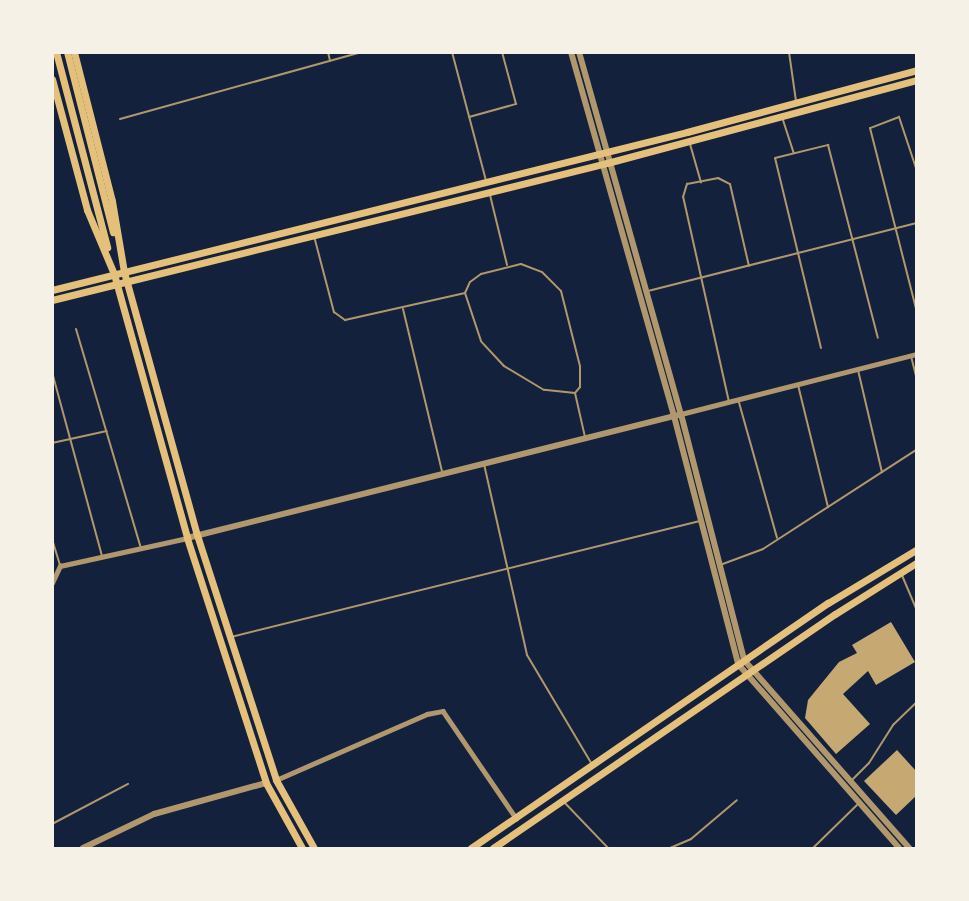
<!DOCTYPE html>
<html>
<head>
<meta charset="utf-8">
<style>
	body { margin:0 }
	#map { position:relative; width:969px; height:901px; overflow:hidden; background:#14213d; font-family:"Titillium Web",sans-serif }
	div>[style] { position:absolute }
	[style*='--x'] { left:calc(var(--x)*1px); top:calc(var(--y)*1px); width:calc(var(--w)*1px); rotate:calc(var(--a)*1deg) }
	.building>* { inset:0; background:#c6a872 }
	.service>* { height:2px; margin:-1px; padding:0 1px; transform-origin:1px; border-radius:1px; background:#b1986c }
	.minor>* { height:4.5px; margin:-2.25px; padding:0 2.25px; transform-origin:2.25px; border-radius:2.25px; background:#b1986c }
	.tertiary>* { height:6px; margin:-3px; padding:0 3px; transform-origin:3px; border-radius:3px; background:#b1986c }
	.secondary>* { height:7px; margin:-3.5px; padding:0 3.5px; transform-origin:3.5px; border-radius:3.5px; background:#e5c07b }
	span { translate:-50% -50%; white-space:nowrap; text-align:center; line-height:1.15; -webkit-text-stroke:4.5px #f6f1e7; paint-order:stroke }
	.frame { position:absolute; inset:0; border:54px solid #f6f1e7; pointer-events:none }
</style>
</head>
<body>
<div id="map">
	<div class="building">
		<i style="clip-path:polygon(891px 622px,915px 662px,876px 685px,868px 671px,843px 694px,870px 724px,836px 754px,805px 718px,808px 700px,839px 662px,857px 653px,852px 645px)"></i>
		<i style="clip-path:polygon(897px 750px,916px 771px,916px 796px,896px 815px,864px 781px)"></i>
	</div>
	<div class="service">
		<i style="--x:328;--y:52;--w:9;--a:77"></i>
		<i style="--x:452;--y:52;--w:133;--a:75.2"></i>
		<i style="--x:789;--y:52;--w:49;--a:81.9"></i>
		<i style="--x:469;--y:117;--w:49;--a:-15.5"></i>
		<i style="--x:516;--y:104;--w:54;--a:-105.1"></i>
		<i style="--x:782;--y:117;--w:38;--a:72"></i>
		<i style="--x:120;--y:119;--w:250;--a:-15.5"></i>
		<i style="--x:690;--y:144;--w:40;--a:74"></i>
		<i style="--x:916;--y:168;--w:54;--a:-108.4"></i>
		<i style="--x:899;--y:117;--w:31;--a:159"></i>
		<i style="--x:870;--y:128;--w:187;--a:75.7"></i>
		<i style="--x:490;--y:195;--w:72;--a:76.3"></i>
		<i style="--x:314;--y:236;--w:79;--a:75.3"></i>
		<i style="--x:334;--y:312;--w:14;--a:36"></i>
		<i style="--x:345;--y:320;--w:123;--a:-12.7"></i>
		<i style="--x:521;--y:264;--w:22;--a:21"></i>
		<i style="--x:542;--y:272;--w:27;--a:45"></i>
		<i style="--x:561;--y:291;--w:77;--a:75.8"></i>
		<i style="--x:580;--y:366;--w:21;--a:90"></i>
		<i style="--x:580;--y:387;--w:8;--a:130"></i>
		<i style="--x:575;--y:393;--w:31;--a:-174"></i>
		<i style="--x:544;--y:390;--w:47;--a:-149"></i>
		<i style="--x:504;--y:366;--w:34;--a:-133"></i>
		<i style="--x:481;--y:341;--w:51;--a:-108.4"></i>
		<i style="--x:465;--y:293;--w:12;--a:-66"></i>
		<i style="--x:470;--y:282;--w:14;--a:-36"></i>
		<i style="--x:481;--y:274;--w:41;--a:-14"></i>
		<i style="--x:648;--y:291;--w:276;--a:-14.2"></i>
		<i style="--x:403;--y:309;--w:168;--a:76.5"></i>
		<i style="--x:76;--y:329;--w:228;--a:73.5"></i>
		<i style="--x:821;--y:348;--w:195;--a:-103.6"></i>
		<i style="--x:775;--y:158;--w:55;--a:-13.8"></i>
		<i style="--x:828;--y:145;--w:199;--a:75.5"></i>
		<i style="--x:911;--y:356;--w:21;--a:76"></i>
		<i style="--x:858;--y:370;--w:105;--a:76.8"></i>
		<i style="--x:52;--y:372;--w:191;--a:74.8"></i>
		<i style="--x:798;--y:385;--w:126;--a:76.2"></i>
		<i style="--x:575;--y:393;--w:45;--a:77.2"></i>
		<i style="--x:738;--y:399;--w:144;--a:74.3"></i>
		<i style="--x:729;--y:402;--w:210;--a:-102.6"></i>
		<i style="--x:683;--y:197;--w:14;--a:-73"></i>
		<i style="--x:687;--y:184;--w:32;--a:-11"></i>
		<i style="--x:718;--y:178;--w:13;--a:27"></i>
		<i style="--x:730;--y:184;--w:84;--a:77"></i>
		<i style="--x:52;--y:443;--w:56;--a:-12.3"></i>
		<i style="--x:484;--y:464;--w:196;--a:77.3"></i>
		<i style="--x:527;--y:655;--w:126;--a:59.3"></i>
		<i style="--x:52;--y:539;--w:28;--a:73"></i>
		<i style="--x:720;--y:565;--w:46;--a:-20.4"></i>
		<i style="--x:763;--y:549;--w:182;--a:-32.9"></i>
		<i style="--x:901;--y:573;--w:39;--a:67"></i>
		<i style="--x:231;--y:637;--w:483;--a:-13.9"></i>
		<i style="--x:852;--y:780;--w:24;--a:-45"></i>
		<i style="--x:869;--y:763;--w:45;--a:-57.7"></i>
		<i style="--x:893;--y:725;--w:32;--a:-44"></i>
		<i style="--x:563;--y:801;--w:65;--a:46.2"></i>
		<i style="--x:52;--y:824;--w:86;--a:-27.8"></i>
		<i style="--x:670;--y:848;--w:23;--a:-23"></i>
		<i style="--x:691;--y:839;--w:60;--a:-40.3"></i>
		<i style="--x:813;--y:848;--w:64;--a:-44.4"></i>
	</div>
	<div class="minor">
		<i style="--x:681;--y:414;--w:243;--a:-14.3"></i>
		<i style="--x:52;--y:583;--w:19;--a:-65"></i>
		<i style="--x:60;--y:566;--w:130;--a:-12.4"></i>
		<i style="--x:276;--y:780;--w:165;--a:-23.6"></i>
		<i style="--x:427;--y:714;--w:16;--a:-11"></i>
		<i style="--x:443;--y:711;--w:130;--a:55.7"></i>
	</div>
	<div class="tertiary">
		<i style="--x:571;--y:52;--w:378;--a:74.2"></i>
		<i style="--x:674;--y:416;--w:256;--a:75.5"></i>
		<i style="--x:738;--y:664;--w:244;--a:48.8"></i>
		<i style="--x:579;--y:52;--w:376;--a:74.3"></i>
		<i style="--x:681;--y:414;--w:254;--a:75.6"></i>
		<i style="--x:744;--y:660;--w:250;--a:48.7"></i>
		<i style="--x:187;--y:538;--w:506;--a:-14.06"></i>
		<i style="--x:83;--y:848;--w:79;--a:-25.6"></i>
		<i style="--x:154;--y:814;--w:116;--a:-15.5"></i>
	</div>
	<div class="secondary">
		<i style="--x:56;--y:52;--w:202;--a:75.3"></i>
		<i style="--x:67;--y:52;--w:186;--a:75.7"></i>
		<i style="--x:74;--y:52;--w:154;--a:75.7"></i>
		<i style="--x:112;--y:201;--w:72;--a:80.4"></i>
		<i style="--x:124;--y:272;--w:273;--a:74.5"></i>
		<i style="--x:197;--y:535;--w:257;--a:72.1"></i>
		<i style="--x:276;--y:780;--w:78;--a:60.8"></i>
		<i style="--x:52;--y:79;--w:136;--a:75"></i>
		<i style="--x:87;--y:210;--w:69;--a:67.1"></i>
		<i style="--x:114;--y:274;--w:274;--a:74.5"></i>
		<i style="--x:187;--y:538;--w:257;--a:72.1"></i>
		<i style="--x:266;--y:783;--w:74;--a:61"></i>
		<i style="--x:52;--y:290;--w:654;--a:-13.97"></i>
		<i style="--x:687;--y:132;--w:237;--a:-15.1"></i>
		<i style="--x:52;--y:300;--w:572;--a:-13.87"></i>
		<i style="--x:607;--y:163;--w:320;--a:-15"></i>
		<i style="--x:471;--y:848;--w:433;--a:-34.5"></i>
		<i style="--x:828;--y:603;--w:103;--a:-31.1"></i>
		<i style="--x:493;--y:848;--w:414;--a:-34.4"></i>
		<i style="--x:835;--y:614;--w:96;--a:-32.2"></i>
	</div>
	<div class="frame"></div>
</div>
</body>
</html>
